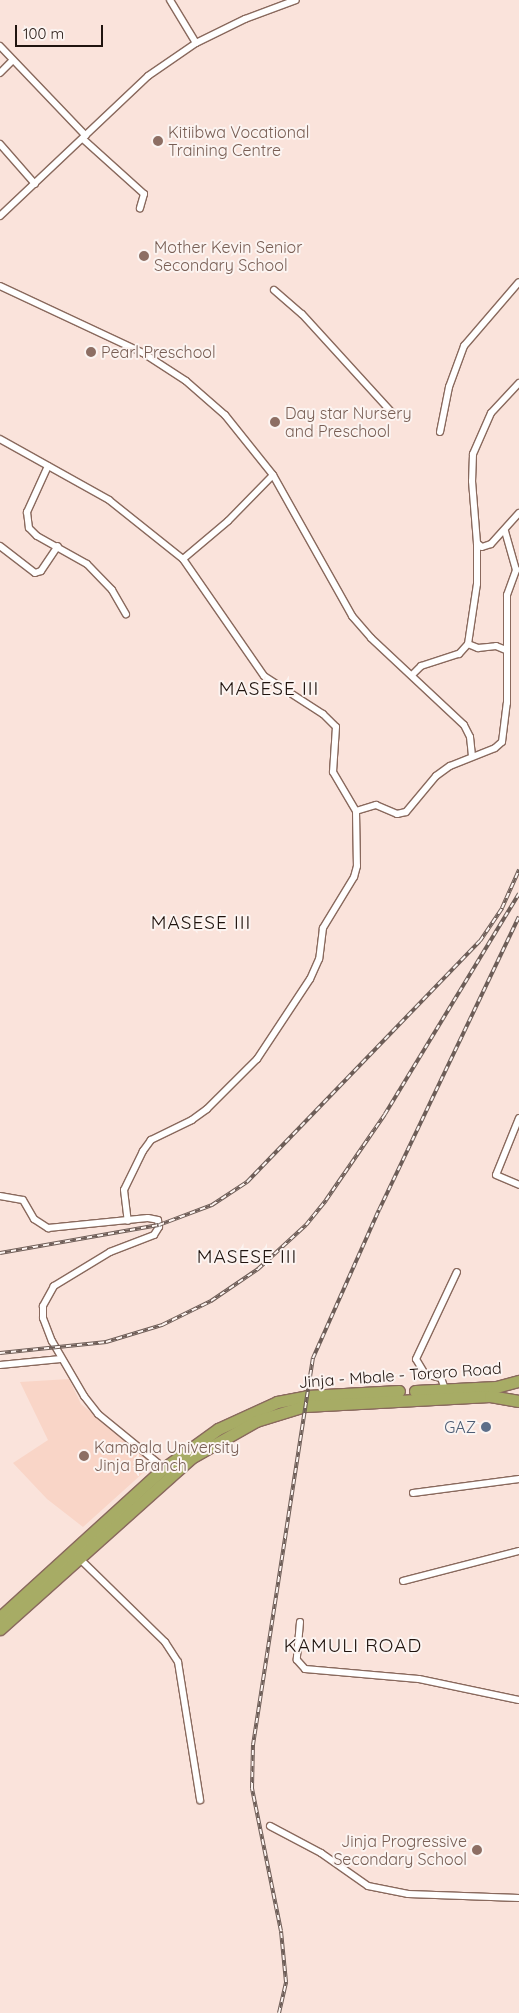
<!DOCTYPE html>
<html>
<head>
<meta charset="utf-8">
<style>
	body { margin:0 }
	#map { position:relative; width:519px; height:2013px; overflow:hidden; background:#fae3db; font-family:Quicksand,sans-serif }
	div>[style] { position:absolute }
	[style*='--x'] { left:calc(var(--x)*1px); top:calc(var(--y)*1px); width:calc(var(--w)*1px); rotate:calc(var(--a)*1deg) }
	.built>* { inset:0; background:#f9d5c7 }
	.roads { filter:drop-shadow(1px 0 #89695d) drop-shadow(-1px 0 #89695d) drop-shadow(0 1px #89695d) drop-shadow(0 -1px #89695d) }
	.street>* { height:6px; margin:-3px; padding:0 3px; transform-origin:3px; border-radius:3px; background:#fff }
	.highway>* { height:11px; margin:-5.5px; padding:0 5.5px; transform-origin:5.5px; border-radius:5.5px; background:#a7ac65 }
	.rail>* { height:4px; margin-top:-2px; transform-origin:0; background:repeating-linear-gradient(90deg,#fcf4f1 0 5.5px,#6d5d57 0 11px); box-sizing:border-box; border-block:1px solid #6d5d57 }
	.dots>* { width:14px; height:14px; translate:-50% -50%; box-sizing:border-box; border:2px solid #fcf4f1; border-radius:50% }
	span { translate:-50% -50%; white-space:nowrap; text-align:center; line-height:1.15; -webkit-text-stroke:4px #fcf4f1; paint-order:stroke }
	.education-label { font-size:16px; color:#785e54 }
	.left { translate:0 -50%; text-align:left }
	.right { translate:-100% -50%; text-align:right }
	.street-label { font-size:16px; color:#20140f }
	.service-label { font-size:16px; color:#4e5e75 }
	.quarter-label { font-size:19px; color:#20140f; letter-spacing:1px }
	.scale { position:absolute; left:15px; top:25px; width:88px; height:22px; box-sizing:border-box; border:2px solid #20140f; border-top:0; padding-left:6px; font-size:15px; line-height:18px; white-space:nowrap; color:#20140f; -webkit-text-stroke:4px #fcf4f1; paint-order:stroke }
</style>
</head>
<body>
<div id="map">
	<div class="built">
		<i style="clip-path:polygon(69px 1379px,81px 1404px,153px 1464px,83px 1527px,47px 1499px,13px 1463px,48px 1440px,20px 1382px)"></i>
	</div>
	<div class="roads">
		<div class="street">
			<i style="--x:170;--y:0;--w:50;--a:58.8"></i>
			<i style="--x:0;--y:46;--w:124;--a:46.3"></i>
			<i style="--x:0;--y:73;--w:17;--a:-45"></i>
			<i style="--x:83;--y:139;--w:82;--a:42"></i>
			<i style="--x:144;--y:194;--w:15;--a:106"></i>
			<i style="--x:0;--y:144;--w:53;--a:48.8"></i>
			<i style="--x:0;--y:216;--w:204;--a:-43.4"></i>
			<i style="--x:148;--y:76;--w:58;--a:-34.5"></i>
			<i style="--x:196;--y:43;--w:55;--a:-26.1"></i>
			<i style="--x:245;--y:19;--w:54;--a:-20.4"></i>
			<i style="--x:0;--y:286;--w:158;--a:25.1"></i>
			<i style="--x:143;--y:353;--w:51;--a:33.1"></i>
			<i style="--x:186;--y:381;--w:52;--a:41.1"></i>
			<i style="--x:225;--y:415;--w:77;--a:51.3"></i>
			<i style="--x:273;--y:475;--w:162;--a:60.7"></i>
			<i style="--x:352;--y:616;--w:29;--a:49"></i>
			<i style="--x:371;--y:638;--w:127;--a:43.1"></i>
			<i style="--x:464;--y:725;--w:13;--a:63"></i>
			<i style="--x:470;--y:737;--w:18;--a:84"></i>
			<i style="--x:274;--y:290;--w:37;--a:41"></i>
			<i style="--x:302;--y:314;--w:138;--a:47.6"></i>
			<i style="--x:519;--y:383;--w:41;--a:133"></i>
			<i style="--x:491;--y:413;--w:45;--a:113.7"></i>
			<i style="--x:473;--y:454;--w:27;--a:92"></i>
			<i style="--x:472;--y:481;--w:62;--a:85.4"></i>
			<i style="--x:477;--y:543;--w:6;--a:39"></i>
			<i style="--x:482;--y:547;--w:9;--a:-18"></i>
			<i style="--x:491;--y:544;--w:42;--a:-47.9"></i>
			<i style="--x:440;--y:432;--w:46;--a:-78.7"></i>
			<i style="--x:449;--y:387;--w:44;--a:-69.9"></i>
			<i style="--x:464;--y:346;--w:84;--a:-49.3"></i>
			<i style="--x:0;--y:439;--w:125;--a:29.2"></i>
			<i style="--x:109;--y:500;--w:95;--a:38.6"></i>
			<i style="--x:183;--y:559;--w:142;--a:55.3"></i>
			<i style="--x:264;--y:676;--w:70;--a:32.8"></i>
			<i style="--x:323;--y:714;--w:18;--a:45"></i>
			<i style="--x:336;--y:727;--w:45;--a:93.8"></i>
			<i style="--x:333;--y:772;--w:45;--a:59.5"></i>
			<i style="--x:356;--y:811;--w:55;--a:89"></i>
			<i style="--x:357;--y:866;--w:11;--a:105"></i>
			<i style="--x:354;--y:877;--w:60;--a:121.3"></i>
			<i style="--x:323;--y:928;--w:31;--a:97"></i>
			<i style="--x:319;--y:959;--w:22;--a:114"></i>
			<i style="--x:310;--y:979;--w:96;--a:123.5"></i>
			<i style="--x:257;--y:1059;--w:71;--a:135"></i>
			<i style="--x:207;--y:1109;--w:19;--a:144"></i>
			<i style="--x:192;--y:1120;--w:46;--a:154"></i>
			<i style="--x:151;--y:1140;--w:14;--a:126"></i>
			<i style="--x:143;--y:1151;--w:43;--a:116"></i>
			<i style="--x:124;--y:1190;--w:31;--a:83"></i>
			<i style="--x:48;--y:466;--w:51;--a:114.5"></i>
			<i style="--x:27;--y:512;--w:16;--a:83"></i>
			<i style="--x:29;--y:528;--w:11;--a:45"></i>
			<i style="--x:37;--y:536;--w:57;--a:29.2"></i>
			<i style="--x:87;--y:564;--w:36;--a:46"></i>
			<i style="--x:112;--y:590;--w:28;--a:60"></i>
			<i style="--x:0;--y:546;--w:44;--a:37.6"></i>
			<i style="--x:35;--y:573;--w:6;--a:-18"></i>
			<i style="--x:41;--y:571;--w:30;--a:-56"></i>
			<i style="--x:183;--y:559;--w:59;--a:-40.2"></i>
			<i style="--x:228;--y:521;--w:64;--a:-45.6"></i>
			<i style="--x:468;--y:644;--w:11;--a:22"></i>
			<i style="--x:478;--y:648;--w:18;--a:-6"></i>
			<i style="--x:496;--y:646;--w:11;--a:22"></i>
			<i style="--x:412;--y:675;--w:13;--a:-45"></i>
			<i style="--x:421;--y:666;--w:40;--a:-18"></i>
			<i style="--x:459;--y:654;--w:13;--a:-48"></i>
			<i style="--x:468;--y:644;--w:61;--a:-81.5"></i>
			<i style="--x:477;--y:584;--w:41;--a:-90"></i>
			<i style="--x:356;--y:811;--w:21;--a:-17"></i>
			<i style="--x:376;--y:805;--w:23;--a:23"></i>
			<i style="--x:397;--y:814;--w:9;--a:-13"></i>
			<i style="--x:406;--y:812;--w:47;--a:-50.2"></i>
			<i style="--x:436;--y:776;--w:17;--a:-36"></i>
			<i style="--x:450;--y:766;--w:48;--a:-21.8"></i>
			<i style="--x:495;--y:748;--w:9;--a:-41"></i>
			<i style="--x:502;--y:742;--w:39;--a:-83"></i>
			<i style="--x:507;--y:703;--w:108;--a:-90"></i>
			<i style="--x:507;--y:595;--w:27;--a:-70"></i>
			<i style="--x:516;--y:570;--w:41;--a:-105.8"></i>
			<i style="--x:519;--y:1118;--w:61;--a:112"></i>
			<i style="--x:496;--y:1175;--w:25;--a:23"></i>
			<i style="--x:0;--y:1196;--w:23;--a:10"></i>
			<i style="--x:23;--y:1200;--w:22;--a:60"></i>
			<i style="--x:34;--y:1219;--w:17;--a:33"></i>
			<i style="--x:48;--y:1228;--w:100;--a:-5.7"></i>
			<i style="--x:148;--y:1218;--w:10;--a:11"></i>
			<i style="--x:158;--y:1220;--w:7;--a:82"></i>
			<i style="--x:159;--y:1227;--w:9;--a:122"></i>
			<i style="--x:154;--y:1235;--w:47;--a:158.9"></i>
			<i style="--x:110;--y:1252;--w:66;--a:148.7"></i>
			<i style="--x:54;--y:1286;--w:23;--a:119"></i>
			<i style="--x:43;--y:1306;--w:12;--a:90"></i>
			<i style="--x:43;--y:1318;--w:25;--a:69"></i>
			<i style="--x:52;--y:1341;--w:64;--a:59.8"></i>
			<i style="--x:84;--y:1396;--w:23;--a:52"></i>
			<i style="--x:98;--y:1414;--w:85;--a:39.3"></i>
			<i style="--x:0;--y:1365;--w:61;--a:-5.6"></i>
			<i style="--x:445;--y:1389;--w:12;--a:-110"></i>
			<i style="--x:441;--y:1378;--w:16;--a:-166"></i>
			<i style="--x:425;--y:1374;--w:17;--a:-121"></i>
			<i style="--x:416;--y:1359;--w:96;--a:-64.8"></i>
			<i style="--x:413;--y:1493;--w:107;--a:-7.5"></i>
			<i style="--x:80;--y:1559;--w:119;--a:44.3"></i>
			<i style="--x:165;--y:1642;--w:24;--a:57"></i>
			<i style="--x:178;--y:1662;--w:140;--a:80.9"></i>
			<i style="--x:403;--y:1581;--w:120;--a:-14.5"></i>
			<i style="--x:300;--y:1622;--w:38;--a:95"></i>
			<i style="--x:297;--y:1660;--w:12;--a:48"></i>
			<i style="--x:305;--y:1669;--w:114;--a:5"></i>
			<i style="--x:419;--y:1679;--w:102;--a:11.9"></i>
			<i style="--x:270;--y:1826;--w:58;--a:27.9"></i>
			<i style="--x:321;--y:1853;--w:57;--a:35.1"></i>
			<i style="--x:368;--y:1886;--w:41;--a:11.3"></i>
			<i style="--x:408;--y:1894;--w:111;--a:2.1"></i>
		</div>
		<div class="highway">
			<i style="--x:415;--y:1391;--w:81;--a:-2.8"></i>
			<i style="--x:496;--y:1387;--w:24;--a:-15"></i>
			<i style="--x:0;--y:1617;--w:222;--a:-42.3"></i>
			<i style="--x:164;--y:1468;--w:67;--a:-35.8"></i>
			<i style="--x:218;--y:1429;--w:65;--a:-24.6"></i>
			<i style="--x:277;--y:1402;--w:31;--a:-11"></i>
			<i style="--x:307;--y:1396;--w:92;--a:-3.1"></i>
			<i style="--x:0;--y:1629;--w:256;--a:-41.8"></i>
			<i style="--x:191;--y:1458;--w:75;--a:-29.6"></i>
			<i style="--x:256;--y:1421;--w:51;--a:-17"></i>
			<i style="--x:305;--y:1406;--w:185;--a:-3.1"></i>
			<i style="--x:490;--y:1396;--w:29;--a:10"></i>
		</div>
	</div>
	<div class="rail">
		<i style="--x:0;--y:1253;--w:161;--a:-10"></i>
		<i style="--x:159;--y:1225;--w:57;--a:-20.7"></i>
		<i style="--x:212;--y:1205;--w:42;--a:-33.3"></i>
		<i style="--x:247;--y:1182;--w:335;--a:-46"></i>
		<i style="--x:480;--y:941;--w:40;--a:-56"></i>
		<i style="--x:502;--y:908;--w:42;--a:-65.9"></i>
		<i style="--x:0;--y:1353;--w:107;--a:-5.9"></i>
		<i style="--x:106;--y:1342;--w:59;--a:-16.9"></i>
		<i style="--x:162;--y:1325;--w:55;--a:-26.1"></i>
		<i style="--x:211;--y:1301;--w:57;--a:-34.2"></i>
		<i style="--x:258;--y:1269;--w:65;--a:-42.5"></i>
		<i style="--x:306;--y:1225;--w:32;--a:-51"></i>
		<i style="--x:326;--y:1200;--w:104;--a:-55.5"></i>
		<i style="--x:385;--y:1114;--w:258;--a:-58.7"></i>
		<i style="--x:279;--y:2013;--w:32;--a:-77"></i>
		<i style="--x:286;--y:1982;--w:51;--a:-95.6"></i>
		<i style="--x:281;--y:1931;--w:146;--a:-101.5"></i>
		<i style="--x:252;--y:1788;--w:43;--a:-88.7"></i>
		<i style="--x:253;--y:1745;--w:392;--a:-81.2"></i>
		<i style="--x:313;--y:1358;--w:162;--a:-66"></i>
		<i style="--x:379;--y:1210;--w:325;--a:-64.5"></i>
	</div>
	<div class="dots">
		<i style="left:158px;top:141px;background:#8d6e63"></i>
		<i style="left:144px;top:256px;background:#8d6e63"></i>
		<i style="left:91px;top:352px;background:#8d6e63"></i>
		<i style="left:275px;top:422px;background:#8d6e63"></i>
		<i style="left:486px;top:1427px;background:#5c6f8a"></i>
		<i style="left:84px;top:1456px;background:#8d6e63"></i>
		<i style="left:477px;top:1850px;background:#8d6e63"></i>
	</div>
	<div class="education-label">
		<span class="left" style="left:168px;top:141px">Kitiibwa Vocational<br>Training Centre</span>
		<span class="left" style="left:154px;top:256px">Mother Kevin Senior<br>Secondary School</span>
		<span class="left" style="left:101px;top:352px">Pearl Preschool</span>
		<span class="left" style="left:285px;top:422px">Day star Nursery<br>and Preschool</span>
		<span class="left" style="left:94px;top:1456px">Kampala University<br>Jinja Branch</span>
		<span class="right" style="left:467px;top:1850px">Jinja Progressive<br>Secondary School</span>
	</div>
	<div class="street-label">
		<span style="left:400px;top:1375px;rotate:-4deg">Jinja - Mbale - Tororo Road</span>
	</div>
	<div class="service-label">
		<span class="right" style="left:476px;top:1427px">GAZ</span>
	</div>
	<div class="quarter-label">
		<span style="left:269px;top:689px">MASESE III</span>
		<span style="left:201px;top:923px">MASESE III</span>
		<span style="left:247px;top:1257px">MASESE III</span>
		<span style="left:353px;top:1646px">KAMULI ROAD</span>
	</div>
	<div class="scale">100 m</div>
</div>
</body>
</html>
